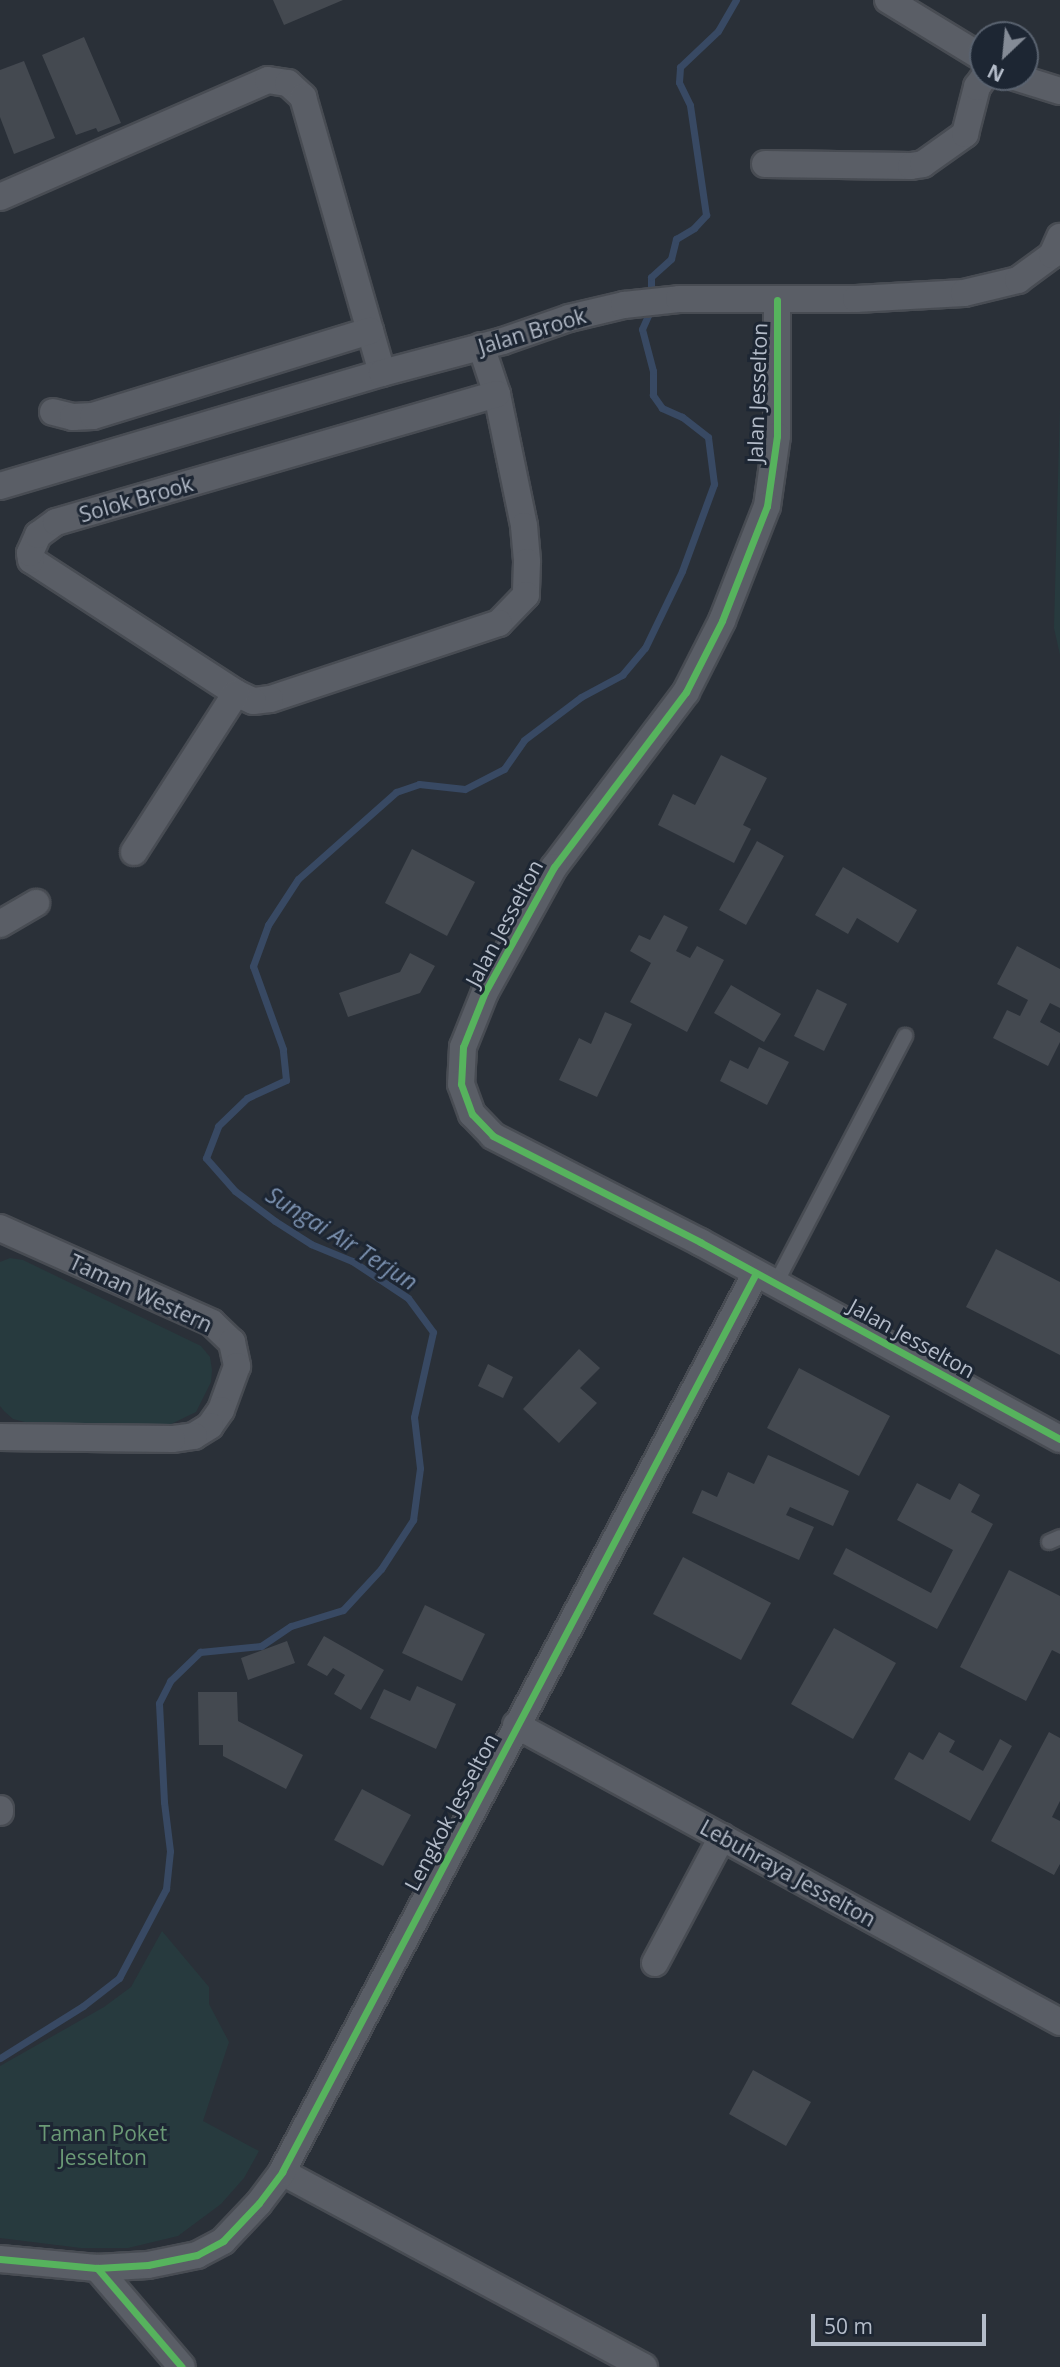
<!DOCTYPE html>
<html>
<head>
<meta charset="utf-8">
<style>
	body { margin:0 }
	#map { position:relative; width:1060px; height:2367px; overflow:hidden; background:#2a3038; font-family:"Open Sans",sans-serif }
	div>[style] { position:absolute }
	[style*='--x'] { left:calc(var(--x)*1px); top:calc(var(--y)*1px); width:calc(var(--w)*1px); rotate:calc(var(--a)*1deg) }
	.green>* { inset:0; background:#273a3e }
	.stream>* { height:7px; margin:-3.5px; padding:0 3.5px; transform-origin:3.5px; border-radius:3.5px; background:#384963 }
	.building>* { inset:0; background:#444950 }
	.roads { filter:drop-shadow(2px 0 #484c53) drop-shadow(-2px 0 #484c53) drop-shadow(0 2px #484c53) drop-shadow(0 -2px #484c53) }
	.service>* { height:14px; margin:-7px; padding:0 7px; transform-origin:7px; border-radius:7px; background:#5a5e66 }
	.minor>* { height:26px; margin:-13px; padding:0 13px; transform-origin:13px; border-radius:13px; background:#5a5e66 }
	.cycleway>* { height:7px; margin:-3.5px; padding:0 3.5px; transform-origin:3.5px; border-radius:3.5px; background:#56b35d }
	span { translate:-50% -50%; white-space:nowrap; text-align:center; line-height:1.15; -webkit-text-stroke:6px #1d2633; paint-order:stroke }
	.street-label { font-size:21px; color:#b4bcc9 }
	.park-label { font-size:21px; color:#6b9a76 }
	.water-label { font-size:23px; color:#7c92b1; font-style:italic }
	.north { position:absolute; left:969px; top:21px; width:70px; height:70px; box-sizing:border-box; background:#1d2633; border:2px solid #59626f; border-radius:50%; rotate:206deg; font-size:19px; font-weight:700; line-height:28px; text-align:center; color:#b4bcc9 }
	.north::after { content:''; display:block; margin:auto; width:24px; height:32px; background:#848b96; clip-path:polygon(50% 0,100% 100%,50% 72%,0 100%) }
	.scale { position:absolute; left:811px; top:2314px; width:175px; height:32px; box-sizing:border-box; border:4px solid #b4bcc9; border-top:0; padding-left:9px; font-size:21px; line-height:24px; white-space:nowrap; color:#b4bcc9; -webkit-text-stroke:5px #1d2633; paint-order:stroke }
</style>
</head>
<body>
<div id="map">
	<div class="green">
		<i style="clip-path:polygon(1060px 405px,1060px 655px,1054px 628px)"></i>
		<i style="clip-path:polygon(10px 1258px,23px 1260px,201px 1346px,210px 1357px,212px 1370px,211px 1382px,196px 1412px,167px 1426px,25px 1422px,13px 1419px,4px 1411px,0 1406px,0 1262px)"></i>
		<i style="clip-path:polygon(162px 1931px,209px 1987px,209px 2004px,229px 2042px,203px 2121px,259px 2151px,244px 2178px,221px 2204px,178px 2236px,128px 2248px,81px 2248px,0 2238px,0 2066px,104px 2007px,131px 1987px)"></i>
	</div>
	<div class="stream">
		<i style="--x:651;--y:297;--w:20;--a:-90"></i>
		<i style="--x:651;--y:277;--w:27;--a:-42"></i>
		<i style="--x:671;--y:259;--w:21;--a:-76"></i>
		<i style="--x:676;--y:239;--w:21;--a:-31"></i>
		<i style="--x:694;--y:228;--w:18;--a:-47"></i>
		<i style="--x:706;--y:215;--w:111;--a:-98.3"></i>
		<i style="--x:690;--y:105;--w:25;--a:-116"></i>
		<i style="--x:679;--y:82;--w:15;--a:-86"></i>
		<i style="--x:680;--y:67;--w:52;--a:-43.5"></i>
		<i style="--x:718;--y:31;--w:36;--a:-60"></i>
		<i style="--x:0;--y:2058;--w:98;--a:-32.1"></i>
		<i style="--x:83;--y:2006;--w:46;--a:-37.9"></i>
		<i style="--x:119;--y:1978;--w:101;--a:-62.2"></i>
		<i style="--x:166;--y:1889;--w:38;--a:-84"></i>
		<i style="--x:170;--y:1851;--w:49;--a:-97"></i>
		<i style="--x:164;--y:1802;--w:99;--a:-92.9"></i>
		<i style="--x:159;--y:1703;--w:25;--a:-63"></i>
		<i style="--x:170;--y:1681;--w:42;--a:-44"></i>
		<i style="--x:200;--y:1652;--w:61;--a:-5.6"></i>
		<i style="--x:261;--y:1646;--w:36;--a:-34"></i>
		<i style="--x:291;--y:1626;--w:54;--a:-17.1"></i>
		<i style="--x:343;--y:1610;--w:56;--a:-47.2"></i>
		<i style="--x:381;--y:1569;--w:59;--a:-56.9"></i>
		<i style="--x:413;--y:1520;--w:52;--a:-82.3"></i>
		<i style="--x:420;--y:1468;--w:51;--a:-96.7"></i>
		<i style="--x:414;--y:1417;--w:87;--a:-77.4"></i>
		<i style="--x:433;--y:1332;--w:42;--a:-126.3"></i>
		<i style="--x:408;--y:1298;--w:67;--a:-146.5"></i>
		<i style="--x:352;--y:1261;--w:44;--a:-157.5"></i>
		<i style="--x:311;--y:1244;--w:43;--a:-147.4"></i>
		<i style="--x:275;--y:1221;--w:50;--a:-143.1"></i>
		<i style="--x:235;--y:1191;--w:44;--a:-131.3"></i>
		<i style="--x:206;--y:1158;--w:34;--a:-69"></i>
		<i style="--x:218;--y:1126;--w:40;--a:-44"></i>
		<i style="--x:247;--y:1098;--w:43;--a:-24.8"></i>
		<i style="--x:286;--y:1080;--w:31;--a:-96"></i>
		<i style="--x:283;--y:1049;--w:88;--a:-109.9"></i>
		<i style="--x:253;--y:966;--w:44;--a:-69.9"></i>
		<i style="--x:268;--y:925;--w:55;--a:-56.9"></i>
		<i style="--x:298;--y:879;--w:131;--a:-41.6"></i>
		<i style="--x:396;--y:792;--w:24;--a:-19"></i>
		<i style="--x:419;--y:784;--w:46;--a:6.2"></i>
		<i style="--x:465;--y:789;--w:44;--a:-27.1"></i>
		<i style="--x:504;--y:769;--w:35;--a:-55"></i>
		<i style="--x:524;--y:740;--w:71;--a:-37"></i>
		<i style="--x:581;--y:697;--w:47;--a:-28.2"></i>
		<i style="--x:622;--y:675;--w:35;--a:-50"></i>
		<i style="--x:645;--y:648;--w:85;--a:-64.3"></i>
		<i style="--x:682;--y:571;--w:93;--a:-69.8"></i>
		<i style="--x:714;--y:484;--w:47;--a:-97.3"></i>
		<i style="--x:708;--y:437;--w:33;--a:-142"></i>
		<i style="--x:682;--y:417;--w:22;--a:-156"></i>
		<i style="--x:662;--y:408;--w:16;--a:-125"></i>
		<i style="--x:653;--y:395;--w:24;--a:-90"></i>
		<i style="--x:653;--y:371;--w:43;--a:-104.7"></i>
		<i style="--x:642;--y:329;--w:22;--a:-66"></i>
	</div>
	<div class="building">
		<i style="clip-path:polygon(273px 0,343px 0,284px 25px)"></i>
		<i style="clip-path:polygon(84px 37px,121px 123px,98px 132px,96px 128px,76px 135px,42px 55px)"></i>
		<i style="clip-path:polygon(24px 61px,55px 138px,14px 154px,0 117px,0 70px)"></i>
		<i style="clip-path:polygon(721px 755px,767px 778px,743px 825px,751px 829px,734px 863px,658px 825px,673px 794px,695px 805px)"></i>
		<i style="clip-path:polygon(757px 841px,784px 856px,746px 925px,719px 910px)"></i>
		<i style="clip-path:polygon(412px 849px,475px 882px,447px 936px,385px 903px)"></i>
		<i style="clip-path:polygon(843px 867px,917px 910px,898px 943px,857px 918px,848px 934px,815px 915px)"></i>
		<i style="clip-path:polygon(664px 915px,688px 927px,676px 951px,690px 958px,697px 946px,724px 960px,687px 1032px,630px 1002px,651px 963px,630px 951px,639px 935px,650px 940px)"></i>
		<i style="clip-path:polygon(1017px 946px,1060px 969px,1060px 1008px,1050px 1003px,1040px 1022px,1060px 1033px,1060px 1042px,1048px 1066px,993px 1038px,1007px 1010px,1020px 1016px,1028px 1000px,997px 984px)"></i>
		<i style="clip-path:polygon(410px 953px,435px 966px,420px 993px,348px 1017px,339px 993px,400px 972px)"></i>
		<i style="clip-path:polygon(731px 985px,781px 1014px,764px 1042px,714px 1013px)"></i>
		<i style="clip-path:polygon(817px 989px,847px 1004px,824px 1051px,794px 1036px)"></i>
		<i style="clip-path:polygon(605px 1012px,632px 1024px,597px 1097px,559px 1080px,579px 1038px,591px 1044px)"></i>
		<i style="clip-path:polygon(759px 1047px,789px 1062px,767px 1105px,720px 1081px,730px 1060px,748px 1069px)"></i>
		<i style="clip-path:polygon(996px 1249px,1060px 1282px,1060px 1355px,966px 1307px)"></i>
		<i style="clip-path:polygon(579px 1349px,600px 1368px,580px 1388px,597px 1403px,559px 1443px,523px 1409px)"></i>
		<i style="clip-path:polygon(488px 1364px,513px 1377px,503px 1398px,478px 1386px)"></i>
		<i style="clip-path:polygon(799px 1368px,890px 1416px,859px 1476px,767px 1428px)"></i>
		<i style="clip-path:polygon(768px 1455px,849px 1491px,833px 1526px,790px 1507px,786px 1515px,814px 1527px,799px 1560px,692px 1513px,702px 1490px,717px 1497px,728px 1472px,754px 1484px)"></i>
		<i style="clip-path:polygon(917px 1483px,950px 1500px,959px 1483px,980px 1495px,971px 1512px,993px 1524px,937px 1629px,833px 1574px,846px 1548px,931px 1593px,953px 1550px,897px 1520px)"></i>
		<i style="clip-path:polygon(683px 1557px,771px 1603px,741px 1660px,653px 1614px)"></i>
		<i style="clip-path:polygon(1009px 1570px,1060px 1596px,1060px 1654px,1052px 1650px,1026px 1701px,960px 1667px)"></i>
		<i style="clip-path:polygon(425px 1605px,485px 1634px,462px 1681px,402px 1653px)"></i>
		<i style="clip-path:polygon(834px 1628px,896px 1663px,853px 1739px,791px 1704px)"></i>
		<i style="clip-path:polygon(324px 1636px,384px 1670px,361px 1710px,334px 1694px,345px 1675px,333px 1668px,327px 1676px,307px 1665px)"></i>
		<i style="clip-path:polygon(287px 1641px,295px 1663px,248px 1680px,241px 1658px)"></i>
		<i style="clip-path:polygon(417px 1686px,456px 1704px,436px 1749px,370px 1718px,384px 1689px,410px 1701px)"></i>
		<i style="clip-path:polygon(198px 1692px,237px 1692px,238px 1721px,303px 1755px,286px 1789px,223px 1756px,223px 1745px,199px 1745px)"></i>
		<i style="clip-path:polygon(939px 1732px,955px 1741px,949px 1752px,983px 1771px,1000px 1739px,1012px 1746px,970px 1821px,894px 1779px,909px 1752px,923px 1760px)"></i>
		<i style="clip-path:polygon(1049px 1732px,1060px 1738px,1060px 1801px,1052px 1817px,1060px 1821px,1060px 1864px,1054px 1875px,991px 1841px)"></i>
		<i style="clip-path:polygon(362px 1789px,411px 1815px,383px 1866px,334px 1840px)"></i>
		<i style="clip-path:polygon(753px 2070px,811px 2102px,786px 2146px,729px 2114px)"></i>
	</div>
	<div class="roads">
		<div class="service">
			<i style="--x:776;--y:1283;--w:279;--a:-62.4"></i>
			<i style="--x:1049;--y:1542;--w:12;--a:-24"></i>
		</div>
		<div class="minor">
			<i style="--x:888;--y:0;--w:111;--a:31.4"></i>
			<i style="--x:1015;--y:77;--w:47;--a:17.3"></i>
			<i style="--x:765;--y:164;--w:146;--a:0.8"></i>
			<i style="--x:911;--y:166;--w:12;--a:-9"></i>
			<i style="--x:923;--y:164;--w:52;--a:-35.5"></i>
			<i style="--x:965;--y:134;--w:49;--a:-75.7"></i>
			<i style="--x:977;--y:87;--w:12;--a:-55"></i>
			<i style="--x:0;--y:197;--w:292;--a:-23.6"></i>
			<i style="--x:268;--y:80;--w:20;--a:9"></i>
			<i style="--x:288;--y:83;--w:21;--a:43"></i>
			<i style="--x:303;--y:97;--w:287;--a:74"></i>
			<i style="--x:777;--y:300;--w:136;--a:90"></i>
			<i style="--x:777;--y:436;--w:71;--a:98.1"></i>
			<i style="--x:767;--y:506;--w:123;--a:111.4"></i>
			<i style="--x:722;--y:621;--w:80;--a:116.9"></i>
			<i style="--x:686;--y:692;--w:219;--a:127"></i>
			<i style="--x:554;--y:867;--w:143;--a:118.9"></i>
			<i style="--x:485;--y:992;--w:59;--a:111.8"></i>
			<i style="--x:463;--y:1047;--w:37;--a:93"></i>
			<i style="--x:461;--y:1084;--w:32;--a:70"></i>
			<i style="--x:472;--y:1114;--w:30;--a:46"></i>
			<i style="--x:493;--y:1136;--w:233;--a:27.1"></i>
			<i style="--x:700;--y:1242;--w:410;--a:28.7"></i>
			<i style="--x:481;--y:346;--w:51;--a:71.6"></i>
			<i style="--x:497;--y:394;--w:135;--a:78.4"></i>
			<i style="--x:524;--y:526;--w:36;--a:85"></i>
			<i style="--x:527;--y:562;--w:33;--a:92"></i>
			<i style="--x:526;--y:595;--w:39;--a:134"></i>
			<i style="--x:499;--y:623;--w:241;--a:161.6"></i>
			<i style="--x:270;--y:699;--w:17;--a:173"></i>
			<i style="--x:253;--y:701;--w:19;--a:-155"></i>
			<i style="--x:236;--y:693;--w:244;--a:-147"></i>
			<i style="--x:31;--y:560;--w:7;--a:-98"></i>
			<i style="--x:30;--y:553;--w:20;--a:-66"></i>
			<i style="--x:38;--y:535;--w:22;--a:-36"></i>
			<i style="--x:56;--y:522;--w:459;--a:-16.2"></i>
			<i style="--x:53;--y:412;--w:21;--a:14"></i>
			<i style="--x:73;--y:417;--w:20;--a:-3"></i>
			<i style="--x:93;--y:416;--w:290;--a:-17.1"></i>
			<i style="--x:0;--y:486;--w:398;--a:-16.5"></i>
			<i style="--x:382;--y:373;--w:125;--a:-14.8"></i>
			<i style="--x:503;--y:341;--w:70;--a:-19.2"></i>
			<i style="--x:569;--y:318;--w:57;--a:-13.3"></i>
			<i style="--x:624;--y:305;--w:55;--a:-6.2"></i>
			<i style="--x:679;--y:299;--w:177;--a:0"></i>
			<i style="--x:856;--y:299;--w:108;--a:-3.2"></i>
			<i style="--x:964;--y:293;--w:56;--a:-13.5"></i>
			<i style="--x:1018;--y:280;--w:42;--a:-36.3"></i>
			<i style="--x:1052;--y:255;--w:20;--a:-66"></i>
			<i style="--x:134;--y:852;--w:189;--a:-57.3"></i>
			<i style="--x:0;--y:924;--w:42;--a:-30.3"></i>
			<i style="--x:0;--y:1228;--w:232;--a:24.1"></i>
			<i style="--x:212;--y:1323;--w:28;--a:44"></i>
			<i style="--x:232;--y:1342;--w:25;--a:78"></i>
			<i style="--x:237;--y:1366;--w:47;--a:110"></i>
			<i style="--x:221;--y:1410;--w:19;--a:125"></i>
			<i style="--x:210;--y:1426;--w:19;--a:148"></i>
			<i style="--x:194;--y:1436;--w:22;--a:172"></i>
			<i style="--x:172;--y:1439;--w:172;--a:-179.3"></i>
			<i style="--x:516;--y:1725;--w:620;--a:28.63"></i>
			<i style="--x:0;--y:1809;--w:3;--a:90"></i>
			<i style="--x:655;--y:1963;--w:143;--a:-62"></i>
			<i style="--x:282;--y:2172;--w:411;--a:28.3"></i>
			<i style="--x:0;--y:2259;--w:97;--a:5.3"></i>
			<i style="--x:97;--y:2268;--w:51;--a:-3.4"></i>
			<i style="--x:148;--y:2265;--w:50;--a:-11.5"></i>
			<i style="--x:197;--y:2255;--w:30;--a:-28"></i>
			<i style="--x:223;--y:2241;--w:52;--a:-46.5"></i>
			<i style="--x:259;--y:2203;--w:39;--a:-53"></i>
			<i style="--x:282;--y:2172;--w:1016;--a:-62.2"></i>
			<i style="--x:97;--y:2268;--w:130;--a:49.4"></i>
		</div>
	</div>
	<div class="cycleway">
		<i style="--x:777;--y:300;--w:136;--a:90"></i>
		<i style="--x:777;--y:436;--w:71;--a:98.1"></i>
		<i style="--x:767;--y:506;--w:123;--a:111.4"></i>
		<i style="--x:722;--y:621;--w:80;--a:116.9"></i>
		<i style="--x:686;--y:692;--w:219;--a:127"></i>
		<i style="--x:554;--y:867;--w:143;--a:118.9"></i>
		<i style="--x:485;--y:992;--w:59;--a:111.8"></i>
		<i style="--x:463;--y:1047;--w:37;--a:93"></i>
		<i style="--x:461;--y:1084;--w:32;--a:70"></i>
		<i style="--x:472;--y:1114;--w:30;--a:46"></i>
		<i style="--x:493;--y:1136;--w:233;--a:27.1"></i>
		<i style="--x:700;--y:1242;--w:410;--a:28.7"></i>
		<i style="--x:0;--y:2259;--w:97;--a:5.3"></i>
		<i style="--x:97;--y:2268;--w:51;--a:-3.4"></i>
		<i style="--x:148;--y:2265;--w:50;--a:-11.5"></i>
		<i style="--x:197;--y:2255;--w:30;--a:-28"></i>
		<i style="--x:223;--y:2241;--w:52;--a:-46.5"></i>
		<i style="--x:259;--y:2203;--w:39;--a:-53"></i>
		<i style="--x:282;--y:2172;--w:1016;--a:-62.2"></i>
		<i style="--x:97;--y:2268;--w:130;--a:49.4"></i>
	</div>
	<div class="street-label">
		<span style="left:532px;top:331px;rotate:-17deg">Jalan Brook</span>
		<span style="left:757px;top:393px;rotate:-88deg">Jalan Jesselton</span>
		<span style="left:136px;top:499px;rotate:-16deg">Solok Brook</span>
		<span style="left:504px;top:923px;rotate:-62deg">Jalan Jesselton</span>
		<span style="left:141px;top:1293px;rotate:25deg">Taman Western</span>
		<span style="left:912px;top:1338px;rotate:29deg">Jalan Jesselton</span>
		<span style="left:451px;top:1812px;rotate:-62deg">Lengkok Jesselton</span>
		<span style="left:788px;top:1873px;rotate:29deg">Lebuhraya Jesselton</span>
	</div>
	<div class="park-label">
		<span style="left:103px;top:2145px">Taman Poket<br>Jesselton</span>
	</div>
	<div class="water-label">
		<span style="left:342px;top:1238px;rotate:32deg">Sungai Air Terjun</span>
	</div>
	<div class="north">N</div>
	<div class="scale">50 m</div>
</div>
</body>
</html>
